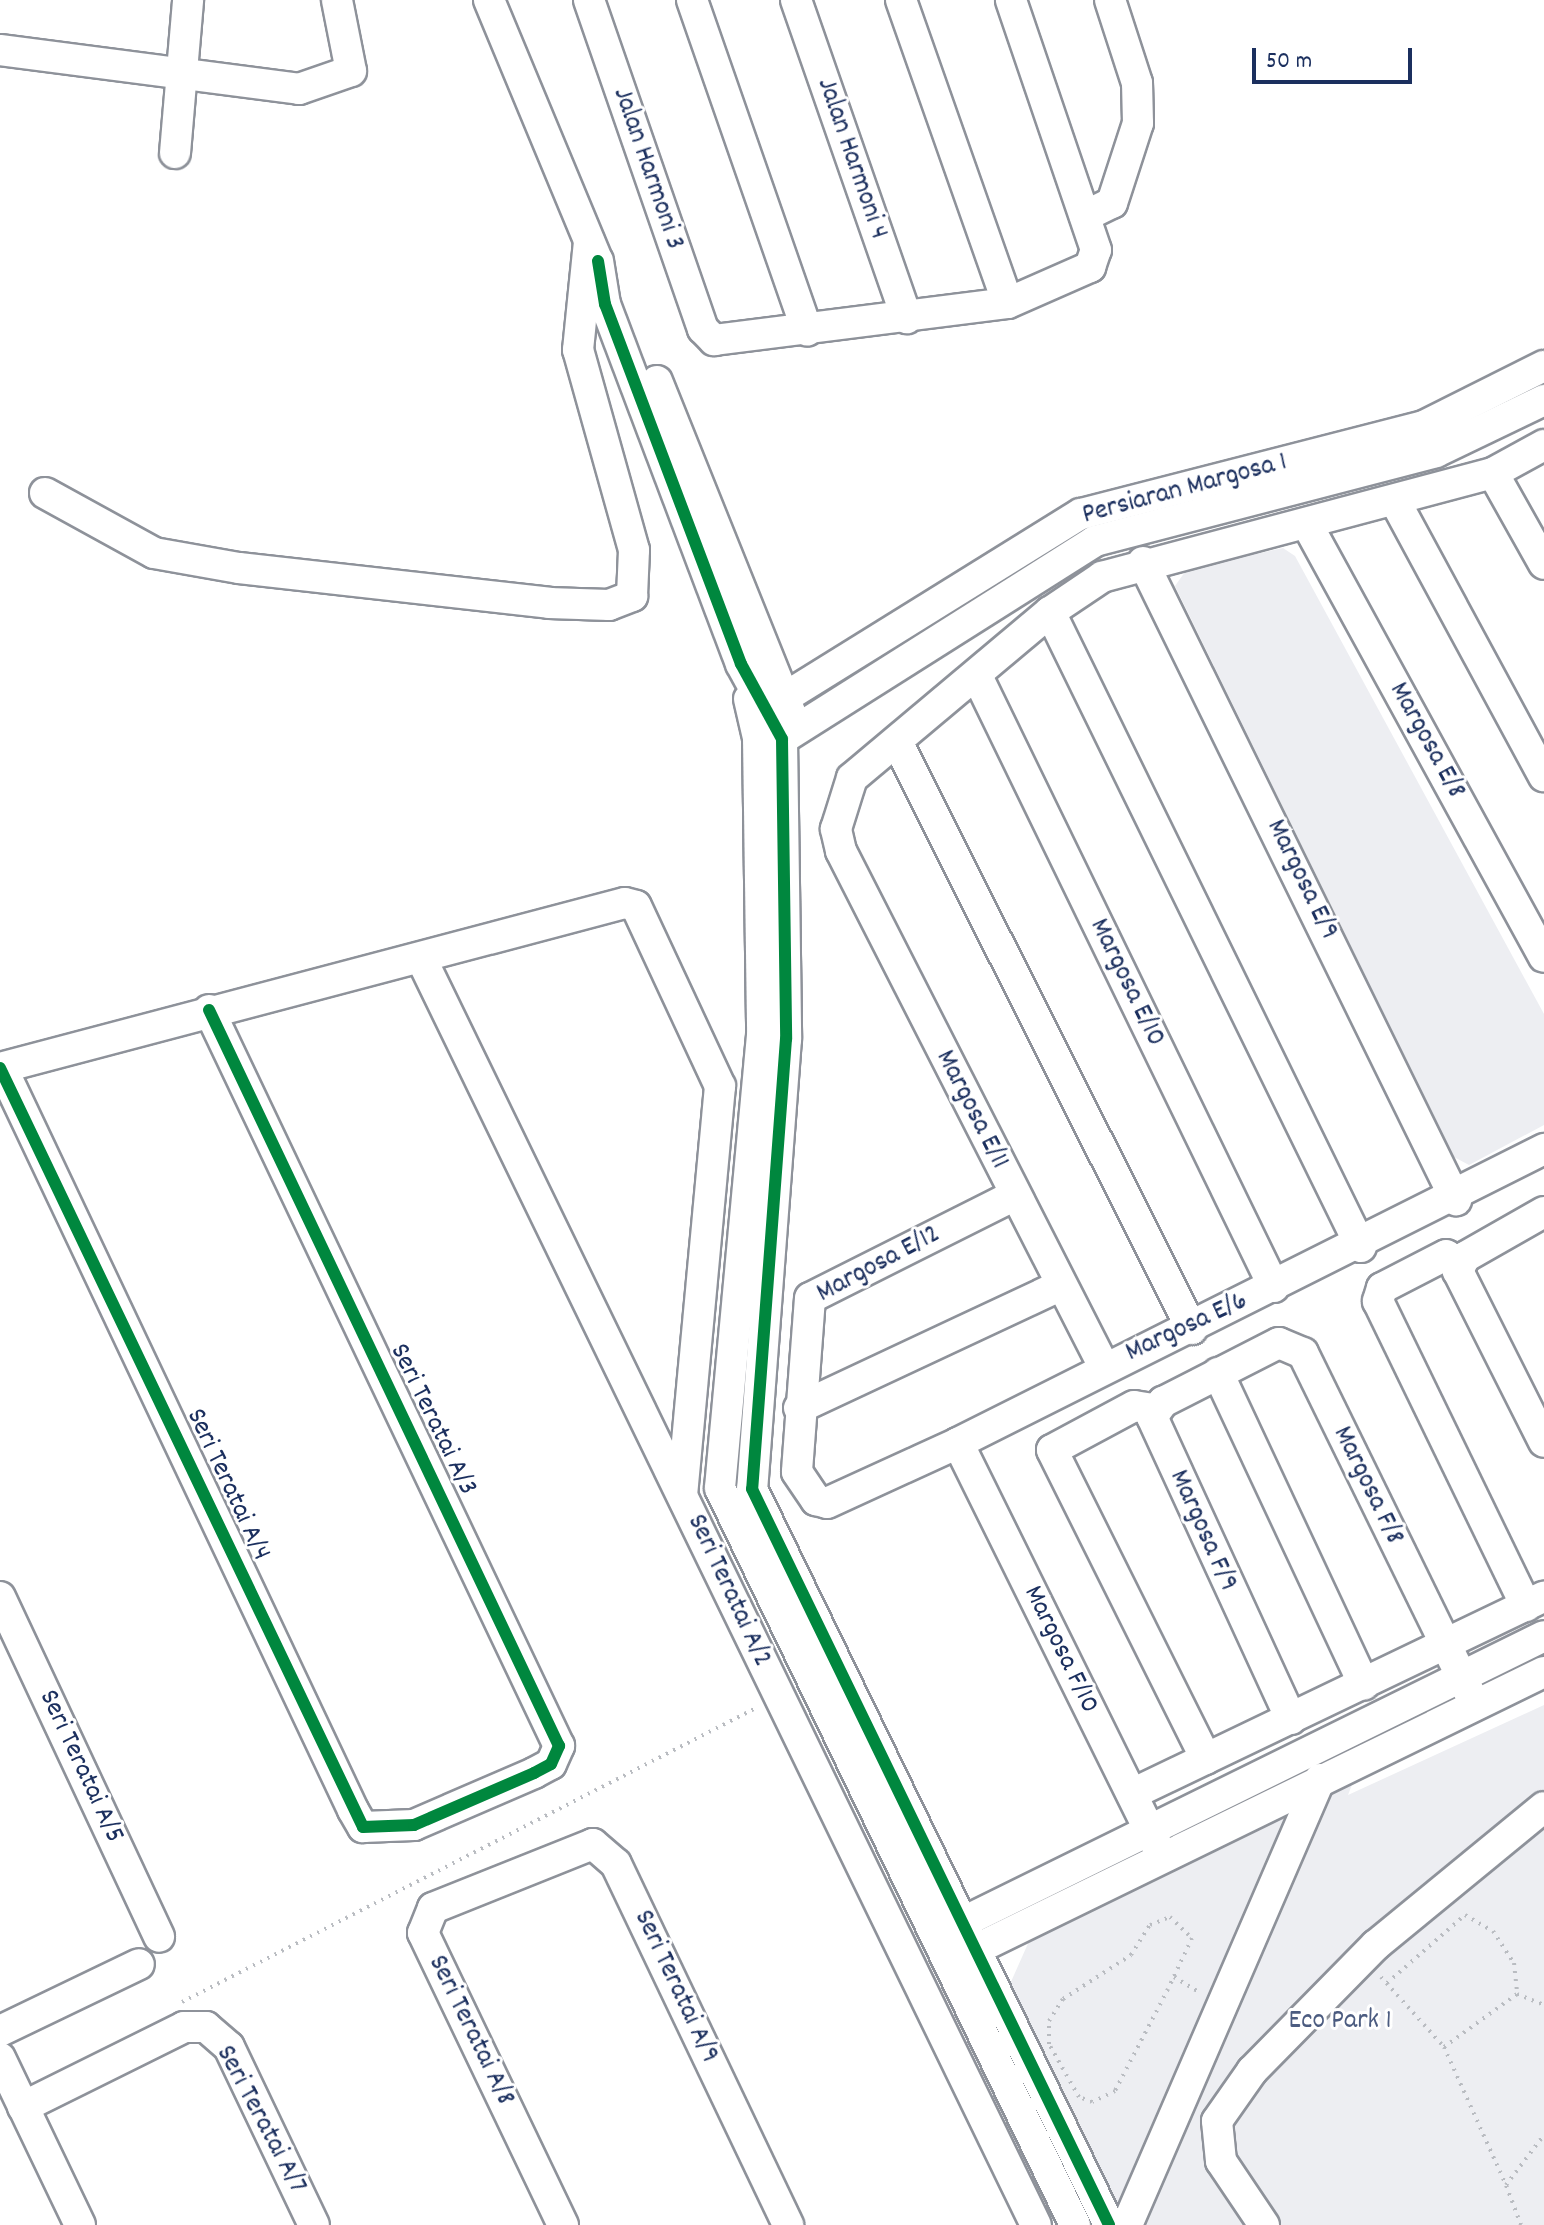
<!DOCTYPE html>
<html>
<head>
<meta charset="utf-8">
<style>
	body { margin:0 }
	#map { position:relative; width:1544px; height:2225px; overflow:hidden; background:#fff; font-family:Dekko,sans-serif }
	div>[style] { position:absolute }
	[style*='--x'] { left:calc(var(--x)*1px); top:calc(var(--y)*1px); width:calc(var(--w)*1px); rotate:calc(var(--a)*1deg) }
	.green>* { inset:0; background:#edeef2 }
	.path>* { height:4px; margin-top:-2px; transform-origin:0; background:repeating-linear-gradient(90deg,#b9bcc1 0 2px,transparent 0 8px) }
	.roads { filter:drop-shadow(2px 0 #8e929a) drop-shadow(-2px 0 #8e929a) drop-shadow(0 2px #8e929a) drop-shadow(0 -2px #8e929a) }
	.minor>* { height:30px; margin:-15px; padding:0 15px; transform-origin:15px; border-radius:15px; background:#fff }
	.cycleway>* { height:12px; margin:-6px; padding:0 6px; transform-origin:6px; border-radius:6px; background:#00873e }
	span { translate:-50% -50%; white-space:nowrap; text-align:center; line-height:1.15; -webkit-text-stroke:6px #fff; paint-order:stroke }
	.street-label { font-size:28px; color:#1b2f5e }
	.park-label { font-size:28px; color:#4c5c80 }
	.scale { position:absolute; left:1252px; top:48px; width:160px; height:36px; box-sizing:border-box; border:4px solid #1b2f5e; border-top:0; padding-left:10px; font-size:24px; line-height:28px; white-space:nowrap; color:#1b2f5e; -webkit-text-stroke:6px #fff; paint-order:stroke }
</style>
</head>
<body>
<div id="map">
	<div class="green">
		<i style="clip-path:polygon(1283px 548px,1295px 556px,1544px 1014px,1544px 1125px,1469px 1165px,1454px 1157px,1175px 586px,1187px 569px)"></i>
		<i style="clip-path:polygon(1544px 1705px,1544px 2225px,1124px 2225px,1010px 1984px,1030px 1939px,1353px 1782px,1348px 1795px)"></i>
	</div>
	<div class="path">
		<i style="--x:1170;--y:1917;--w:30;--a:44"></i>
		<i style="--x:1192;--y:1938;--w:56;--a:115.2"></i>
		<i style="--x:1168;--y:1989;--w:115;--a:117.5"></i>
		<i style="--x:1115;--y:2091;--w:25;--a:154"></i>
		<i style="--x:1092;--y:2102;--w:14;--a:-159"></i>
		<i style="--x:1079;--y:2097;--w:61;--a:-119.5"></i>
		<i style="--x:1049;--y:2044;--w:23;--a:-90"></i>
		<i style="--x:1049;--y:2021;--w:26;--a:-58"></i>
		<i style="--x:1063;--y:1999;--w:81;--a:-32.9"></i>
		<i style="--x:1131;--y:1955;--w:36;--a:-58"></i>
		<i style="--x:1150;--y:1925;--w:22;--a:-22"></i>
		<i style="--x:1174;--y:1977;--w:29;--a:31"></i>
		<i style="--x:1381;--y:1977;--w:94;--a:48"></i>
		<i style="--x:1444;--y:2047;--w:151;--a:65.8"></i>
		<i style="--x:1387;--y:1983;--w:103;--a:-41.1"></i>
		<i style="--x:1465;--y:1915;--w:32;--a:30"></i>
		<i style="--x:1493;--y:1931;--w:38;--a:57"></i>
		<i style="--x:1514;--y:1963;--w:31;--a:84"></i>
		<i style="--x:182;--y:2002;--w:647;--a:-27.12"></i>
		<i style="--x:1444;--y:2047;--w:90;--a:-36"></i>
		<i style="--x:1517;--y:1994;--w:29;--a:22"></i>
		<i style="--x:1521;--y:2225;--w:43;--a:-110.6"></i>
		<i style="--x:1506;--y:2185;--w:63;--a:-52.8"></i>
	</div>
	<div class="roads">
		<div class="minor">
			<i style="--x:489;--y:0;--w:281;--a:67.4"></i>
			<i style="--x:589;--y:0;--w:348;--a:70.9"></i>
			<i style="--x:703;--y:329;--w:16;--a:45"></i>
			<i style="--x:714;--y:340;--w:296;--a:-7.2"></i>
			<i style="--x:1008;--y:303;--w:90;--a:-23.7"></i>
			<i style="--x:1090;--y:267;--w:18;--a:-71"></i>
			<i style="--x:1096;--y:250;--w:264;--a:-108.8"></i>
			<i style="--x:692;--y:0;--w:350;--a:70.8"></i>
			<i style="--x:796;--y:0;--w:337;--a:70.8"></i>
			<i style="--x:901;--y:0;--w:321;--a:70.6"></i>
			<i style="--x:0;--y:50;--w:302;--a:7.4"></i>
			<i style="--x:299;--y:89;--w:55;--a:-19.1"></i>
			<i style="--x:351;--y:71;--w:72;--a:-101.2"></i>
			<i style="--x:175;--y:153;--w:154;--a:-85.1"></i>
			<i style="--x:1085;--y:216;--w:30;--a:-26"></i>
			<i style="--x:1112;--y:203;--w:84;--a:-72"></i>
			<i style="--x:1138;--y:123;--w:40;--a:-91.4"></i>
			<i style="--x:1137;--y:83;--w:87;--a:-108"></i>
			<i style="--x:598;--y:261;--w:44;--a:80.8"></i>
			<i style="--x:605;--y:304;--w:385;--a:69.3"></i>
			<i style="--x:741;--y:664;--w:85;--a:61.3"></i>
			<i style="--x:782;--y:739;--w:300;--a:89.2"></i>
			<i style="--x:786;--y:1039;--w:451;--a:94.3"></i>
			<i style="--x:752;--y:1489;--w:818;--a:64.12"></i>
			<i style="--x:657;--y:381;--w:360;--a:68.1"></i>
			<i style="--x:1493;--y:473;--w:104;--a:60.7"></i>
			<i style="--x:45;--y:493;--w:124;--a:28.8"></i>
			<i style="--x:154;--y:553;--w:86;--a:10"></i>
			<i style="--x:239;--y:568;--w:312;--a:6.4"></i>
			<i style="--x:549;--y:603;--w:60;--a:1.9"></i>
			<i style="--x:609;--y:605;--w:25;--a:-21"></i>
			<i style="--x:632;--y:596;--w:46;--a:-87.5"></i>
			<i style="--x:634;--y:550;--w:208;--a:-105.6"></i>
			<i style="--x:578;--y:350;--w:109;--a:-84.2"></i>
			<i style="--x:1395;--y:501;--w:313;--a:61.6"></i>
			<i style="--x:1308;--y:526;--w:491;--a:61.3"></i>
			<i style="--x:1143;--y:562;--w:711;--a:63.87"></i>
			<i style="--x:1050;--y:612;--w:707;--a:63.91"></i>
			<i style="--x:978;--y:678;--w:677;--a:64.08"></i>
			<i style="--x:749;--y:699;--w:39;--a:77"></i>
			<i style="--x:758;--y:737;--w:298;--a:89.2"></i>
			<i style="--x:762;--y:1035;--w:455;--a:95.3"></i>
			<i style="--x:720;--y:1488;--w:818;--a:64.28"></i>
			<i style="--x:766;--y:709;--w:370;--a:-31.8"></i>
			<i style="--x:1081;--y:514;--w:354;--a:-14.4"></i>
			<i style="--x:1424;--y:426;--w:134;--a:-26.6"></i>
			<i style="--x:782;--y:739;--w:370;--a:-32.3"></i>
			<i style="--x:1095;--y:541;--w:352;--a:-14.6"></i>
			<i style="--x:1436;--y:452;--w:120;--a:-25.7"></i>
			<i style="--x:897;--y:742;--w:657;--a:63.32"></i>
			<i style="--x:421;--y:958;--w:1408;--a:64.11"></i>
			<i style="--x:0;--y:1068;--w:646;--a:-14.79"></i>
			<i style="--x:625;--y:903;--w:11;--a:15"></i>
			<i style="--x:636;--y:906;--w:199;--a:65"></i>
			<i style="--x:720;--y:1086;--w:409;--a:95.3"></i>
			<i style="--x:2;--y:1068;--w:821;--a:64.68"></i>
			<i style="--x:353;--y:1810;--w:20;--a:60"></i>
			<i style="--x:363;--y:1827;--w:51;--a:-2.2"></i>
			<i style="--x:414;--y:1825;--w:131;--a:-23.4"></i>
			<i style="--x:534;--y:1773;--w:19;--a:-28"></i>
			<i style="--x:551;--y:1764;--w:20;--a:-66"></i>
			<i style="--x:559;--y:1746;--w:815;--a:-115.43"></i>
			<i style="--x:1015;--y:1195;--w:229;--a:153.3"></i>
			<i style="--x:810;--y:1298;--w:174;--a:94.3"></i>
			<i style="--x:797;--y:1472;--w:34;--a:56"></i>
			<i style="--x:816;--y:1500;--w:11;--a:15"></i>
			<i style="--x:827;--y:1503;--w:144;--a:-24.6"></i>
			<i style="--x:958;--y:1443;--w:656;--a:-26.64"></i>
			<i style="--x:1544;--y:1212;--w:91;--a:150.3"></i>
			<i style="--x:1465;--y:1257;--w:16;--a:117"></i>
			<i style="--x:1458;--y:1271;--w:191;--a:63.3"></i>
			<i style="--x:1458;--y:1263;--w:14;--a:-146"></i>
			<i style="--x:1446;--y:1255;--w:72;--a:152.7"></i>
			<i style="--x:1382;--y:1288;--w:14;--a:107"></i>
			<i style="--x:1378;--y:1301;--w:339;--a:64.1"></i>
			<i style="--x:1104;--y:1367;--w:579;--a:-117.01"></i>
			<i style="--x:841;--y:851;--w:23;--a:-103"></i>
			<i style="--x:836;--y:829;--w:53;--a:-72.6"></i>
			<i style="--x:852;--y:778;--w:258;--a:-40"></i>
			<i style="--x:1050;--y:612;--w:63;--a:-33.9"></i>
			<i style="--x:1102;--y:577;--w:405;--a:-14.9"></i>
			<i style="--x:1493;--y:473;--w:58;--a:-28.8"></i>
			<i style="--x:1218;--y:1373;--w:344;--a:64.9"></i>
			<i style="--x:799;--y:1408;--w:289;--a:-25.1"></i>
			<i style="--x:1153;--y:1409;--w:19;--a:-171"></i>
			<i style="--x:1134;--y:1406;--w:93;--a:151.8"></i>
			<i style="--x:1052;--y:1450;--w:345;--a:63.5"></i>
			<i style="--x:958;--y:1443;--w:454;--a:63.7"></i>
			<i style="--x:0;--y:1597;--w:375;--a:64.9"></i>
			<i style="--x:1291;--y:1719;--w:332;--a:-114.7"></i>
			<i style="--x:1152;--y:1417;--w:19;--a:-54"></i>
			<i style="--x:1163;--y:1402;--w:130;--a:-27"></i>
			<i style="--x:1279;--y:1343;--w:26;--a:23"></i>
			<i style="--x:1303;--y:1353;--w:391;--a:63.9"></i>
			<i style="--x:1132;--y:1794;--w:457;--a:-25.6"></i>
			<i style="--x:939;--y:1934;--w:674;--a:-26.22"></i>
			<i style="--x:956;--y:1959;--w:654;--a:-26.02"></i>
			<i style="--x:0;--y:2031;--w:154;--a:-25.7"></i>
			<i style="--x:0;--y:2058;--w:185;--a:64.4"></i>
			<i style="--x:23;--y:2107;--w:180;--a:-26.4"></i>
			<i style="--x:184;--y:2027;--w:22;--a:0"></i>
			<i style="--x:206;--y:2027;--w:30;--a:41"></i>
			<i style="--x:229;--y:2047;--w:197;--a:64.5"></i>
			<i style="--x:563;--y:2225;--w:324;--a:-115.6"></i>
			<i style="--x:423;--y:1933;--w:27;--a:-68"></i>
			<i style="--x:433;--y:1908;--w:172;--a:-21.8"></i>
			<i style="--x:593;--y:1844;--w:30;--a:41"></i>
			<i style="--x:616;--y:1864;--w:400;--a:64.5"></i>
			<i style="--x:1127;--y:2225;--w:486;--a:-66.6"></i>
			<i style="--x:1264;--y:2225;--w:77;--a:-123.9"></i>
			<i style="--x:1221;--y:2161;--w:40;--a:-95.7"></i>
			<i style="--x:1217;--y:2121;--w:61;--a:-55"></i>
			<i style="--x:1252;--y:2071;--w:177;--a:-45.5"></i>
			<i style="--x:1376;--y:1945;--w:217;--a:-39.4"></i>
		</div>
	</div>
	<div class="cycleway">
		<i style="--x:598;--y:261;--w:44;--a:80.8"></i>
		<i style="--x:605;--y:304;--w:385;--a:69.3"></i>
		<i style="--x:741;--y:664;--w:85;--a:61.3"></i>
		<i style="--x:782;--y:739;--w:300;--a:89.2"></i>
		<i style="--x:786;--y:1039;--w:451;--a:94.3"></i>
		<i style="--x:752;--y:1489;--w:818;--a:64.12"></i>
		<i style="--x:0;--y:1068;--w:841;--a:64.44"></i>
		<i style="--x:363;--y:1827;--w:51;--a:-2.2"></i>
		<i style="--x:414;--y:1825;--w:131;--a:-23.4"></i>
		<i style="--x:534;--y:1773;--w:19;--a:-28"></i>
		<i style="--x:551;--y:1764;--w:20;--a:-66"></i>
		<i style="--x:559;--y:1746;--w:815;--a:-115.43"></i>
	</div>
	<div class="street-label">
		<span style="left:851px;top:159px;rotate:71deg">Jalan Harmoni 4</span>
		<span style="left:647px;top:169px;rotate:71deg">Jalan Harmoni 3</span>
		<span style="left:1185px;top:490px;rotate:-15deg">Persiaran Margosa 1</span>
		<span style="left:1426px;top:741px;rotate:61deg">Margosa E/8</span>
		<span style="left:1301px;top:880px;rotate:64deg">Margosa E/9</span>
		<span style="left:1126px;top:983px;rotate:64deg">Margosa E/10</span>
		<span style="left:971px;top:1110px;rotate:63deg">Margosa E/11</span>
		<span style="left:879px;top:1265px;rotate:-28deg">Margosa E/12</span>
		<span style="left:1187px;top:1328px;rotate:-25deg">Margosa E/6</span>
		<span style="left:432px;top:1420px;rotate:64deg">Seri Teratai A/3</span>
		<span style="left:227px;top:1485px;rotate:65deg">Seri Teratai A/4</span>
		<span style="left:1367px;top:1486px;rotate:64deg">Margosa F/8</span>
		<span style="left:1202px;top:1531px;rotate:66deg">Margosa F/9</span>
		<span style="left:728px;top:1591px;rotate:65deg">Seri Teratai A/2</span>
		<span style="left:1060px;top:1650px;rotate:64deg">Margosa F/10</span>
		<span style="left:80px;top:1767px;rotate:65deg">Seri Teratai A/5</span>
		<span style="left:675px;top:1987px;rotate:65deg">Seri Teratai A/9</span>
		<span style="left:470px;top:2031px;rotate:64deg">Seri Teratai A/8</span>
		<span style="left:260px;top:2120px;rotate:62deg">Seri Teratai A/7</span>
	</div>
	<div class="park-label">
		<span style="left:1340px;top:2022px">Eco Park 1</span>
	</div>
	<div class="scale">50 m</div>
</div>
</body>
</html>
